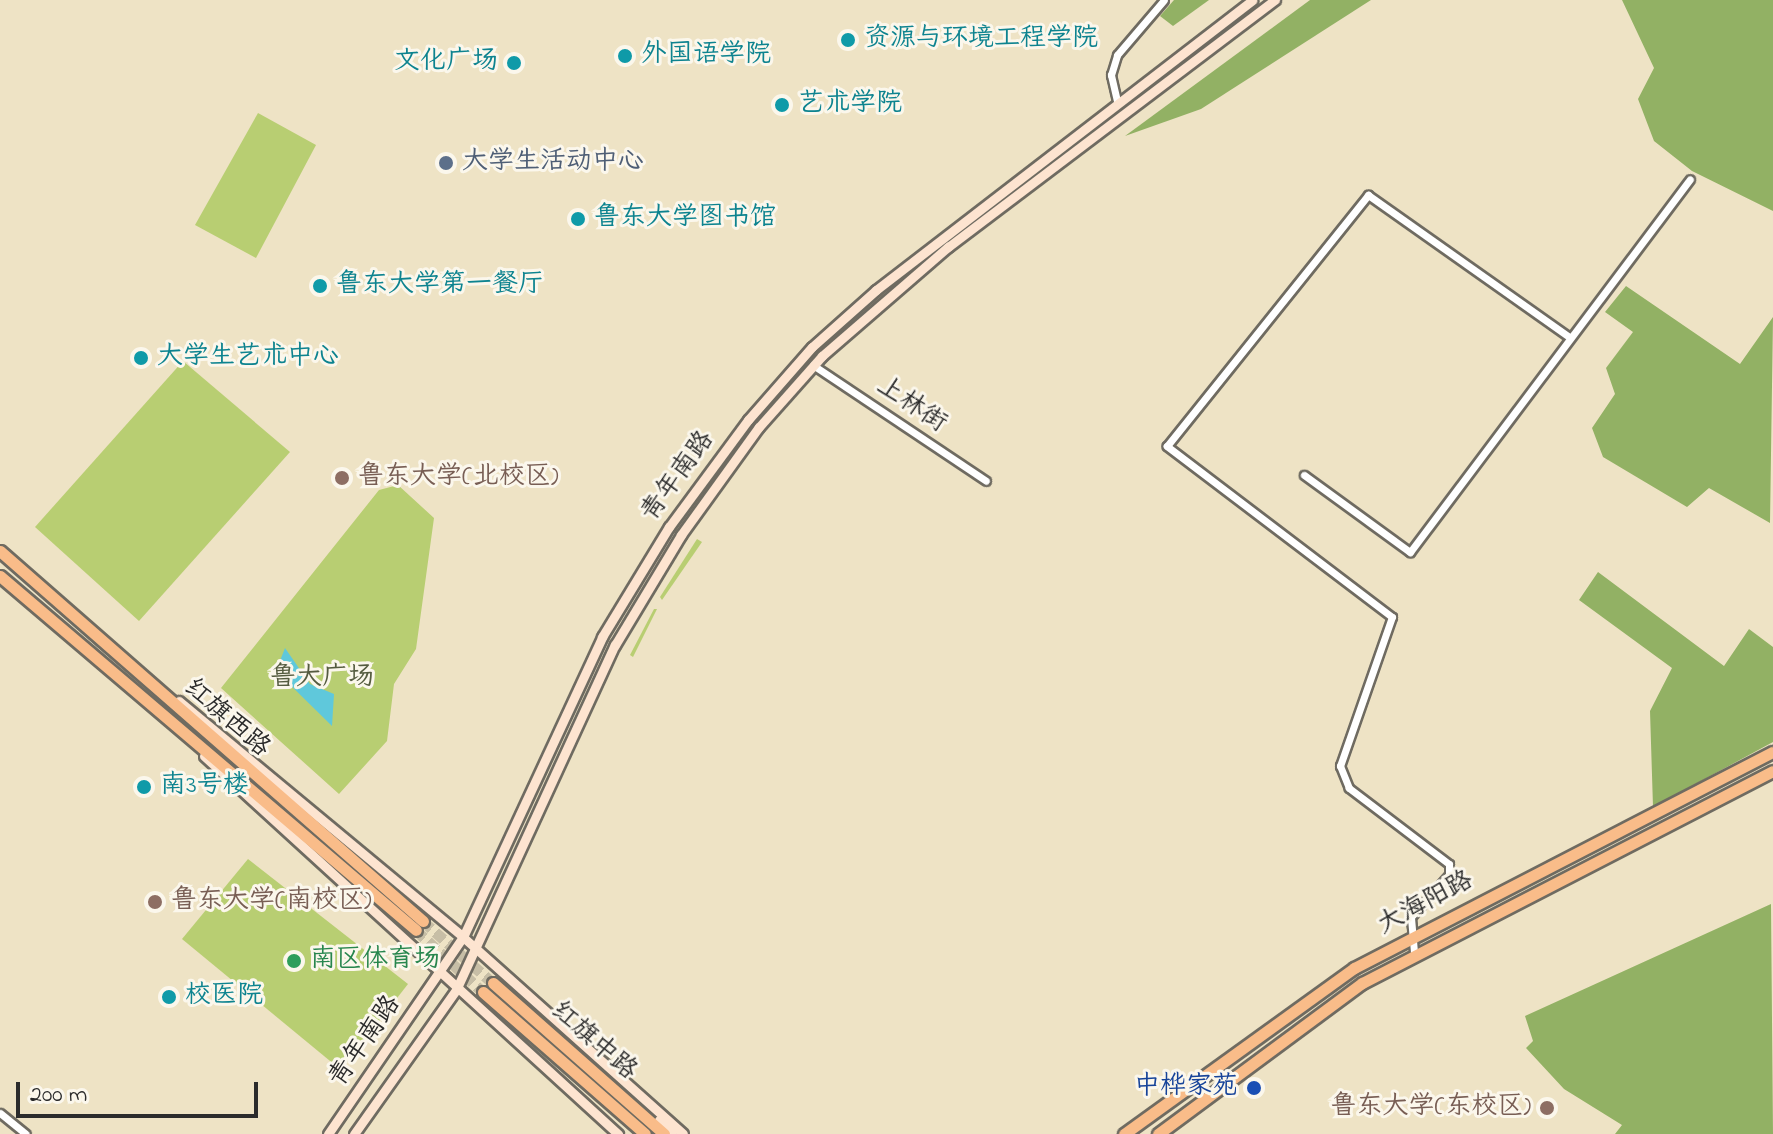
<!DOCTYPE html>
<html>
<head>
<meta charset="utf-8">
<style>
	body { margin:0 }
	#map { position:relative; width:1773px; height:1134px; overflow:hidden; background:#eee3c5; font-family:"Indie Flower","LXGW WenKai TC",sans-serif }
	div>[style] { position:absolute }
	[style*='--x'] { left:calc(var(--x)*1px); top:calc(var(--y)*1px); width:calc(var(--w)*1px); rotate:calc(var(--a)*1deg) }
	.green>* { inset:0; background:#b8ce72 }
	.forest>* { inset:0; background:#92b164 }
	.water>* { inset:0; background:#5fc8db }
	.primary-tunnel>* { height:11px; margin-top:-5.5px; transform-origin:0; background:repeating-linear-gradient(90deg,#c7bea6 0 11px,transparent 0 16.5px) }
	.roads { filter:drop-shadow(2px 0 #6f6b61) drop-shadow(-2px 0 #6f6b61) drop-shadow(0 2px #6f6b61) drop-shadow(0 -2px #6f6b61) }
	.minor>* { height:7px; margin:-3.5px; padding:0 3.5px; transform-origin:3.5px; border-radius:3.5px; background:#fff }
	.secondary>* { height:9px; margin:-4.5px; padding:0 4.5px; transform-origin:4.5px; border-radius:4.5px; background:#fde4d0 }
	.primary>* { height:11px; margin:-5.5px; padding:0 5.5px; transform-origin:5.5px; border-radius:5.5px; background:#f9bc89 }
	.trunk>* { height:11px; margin:-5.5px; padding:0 5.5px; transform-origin:5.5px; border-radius:5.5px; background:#f9bc89 }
	.dots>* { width:22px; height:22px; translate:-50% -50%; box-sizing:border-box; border:4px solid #fbf7ec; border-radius:50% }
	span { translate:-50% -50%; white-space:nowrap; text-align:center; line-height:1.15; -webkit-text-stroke:6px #fbf7ec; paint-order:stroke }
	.culture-label { font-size:26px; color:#0d838f }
	.left { translate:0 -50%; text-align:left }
	.right { translate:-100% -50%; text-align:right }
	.service-label { font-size:26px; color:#4e5e75 }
	.street-label { font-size:26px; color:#2b2b2b }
	.education-label { font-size:26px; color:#785e54 }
	.park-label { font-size:26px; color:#555c40 }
	.leisure-label { font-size:26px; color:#27864d }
	.transit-label { font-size:26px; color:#164399 }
	.scale { position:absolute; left:16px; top:1082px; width:242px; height:36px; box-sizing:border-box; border:4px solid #2b2b2b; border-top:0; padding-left:10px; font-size:24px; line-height:28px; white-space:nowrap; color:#2b2b2b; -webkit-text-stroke:6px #fbf7ec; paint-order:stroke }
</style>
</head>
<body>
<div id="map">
	<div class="green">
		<i style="clip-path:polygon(258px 113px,316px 145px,256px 258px,195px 225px)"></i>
		<i style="clip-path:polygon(183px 361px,290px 452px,139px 621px,35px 527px)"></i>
		<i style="clip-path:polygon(398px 485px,434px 518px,416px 649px,394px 684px,387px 741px,339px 794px,221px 688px,379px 490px)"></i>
		<i style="clip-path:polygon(697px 539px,702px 542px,662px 600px,660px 597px)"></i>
		<i style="clip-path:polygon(657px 609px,633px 657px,630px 655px,654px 609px)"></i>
		<i style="clip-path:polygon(248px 859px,408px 984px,341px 1070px,182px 939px)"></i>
	</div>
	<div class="forest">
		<i style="clip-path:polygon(1174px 0,1209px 0,1173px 26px,1160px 16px)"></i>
		<i style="clip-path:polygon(1310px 0,1371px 0,1201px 109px,1125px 136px)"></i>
		<i style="clip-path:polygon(1622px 0,1773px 0,1773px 211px,1692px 171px,1654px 141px,1638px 99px,1654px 68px)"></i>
		<i style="clip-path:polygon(1626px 286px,1740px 364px,1773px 317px,1770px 523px,1709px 488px,1687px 507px,1603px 457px,1592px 428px,1615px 394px,1606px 368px,1633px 332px,1605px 312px)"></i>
		<i style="clip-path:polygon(1598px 572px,1724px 666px,1749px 629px,1773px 647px,1773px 742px,1653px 807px,1650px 711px,1672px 668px,1579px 600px)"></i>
		<i style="clip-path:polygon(1771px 904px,1773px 1134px,1615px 1134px,1622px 1125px,1564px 1089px,1526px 1048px,1533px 1041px,1525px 1016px)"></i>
	</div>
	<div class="water">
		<i style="clip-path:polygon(285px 648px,310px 684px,334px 694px,332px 726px,276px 671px)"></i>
	</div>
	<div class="primary-tunnel">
		<i style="--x:423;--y:921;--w:94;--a:41.5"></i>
		<i style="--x:416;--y:930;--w:91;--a:42.8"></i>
	</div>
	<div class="roads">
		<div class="minor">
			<i style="--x:1117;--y:101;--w:27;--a:-103"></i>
			<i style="--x:1111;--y:75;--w:21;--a:-73"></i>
			<i style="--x:1117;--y:55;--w:72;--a:-49.5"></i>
			<i style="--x:813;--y:365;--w:208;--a:33.8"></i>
			<i style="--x:1304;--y:475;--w:131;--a:36"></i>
			<i style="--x:1410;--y:552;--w:466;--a:-53.1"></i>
			<i style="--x:1414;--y:952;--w:35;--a:-95"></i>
			<i style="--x:1411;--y:917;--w:57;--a:-47.9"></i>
			<i style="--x:1449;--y:875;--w:11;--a:-90"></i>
			<i style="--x:1449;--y:864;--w:126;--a:-142.8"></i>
			<i style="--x:1349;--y:788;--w:24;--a:-112"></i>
			<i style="--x:1340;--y:766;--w:158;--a:-70.8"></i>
			<i style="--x:1392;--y:617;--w:283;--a:-142.8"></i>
			<i style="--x:1167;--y:446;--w:322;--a:-51.3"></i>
			<i style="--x:1368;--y:195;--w:246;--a:35.2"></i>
			<i style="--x:0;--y:1113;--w:33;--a:39"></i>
		</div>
		<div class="secondary">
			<i style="--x:179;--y:701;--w:369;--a:39.7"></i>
			<i style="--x:463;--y:937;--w:295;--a:41.8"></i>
			<i style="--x:204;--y:756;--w:561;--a:42.4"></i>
			<i style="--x:659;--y:1120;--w:19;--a:47"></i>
			<i style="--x:328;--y:1134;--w:239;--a:-55.6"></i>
			<i style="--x:463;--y:937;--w:331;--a:-65.1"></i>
			<i style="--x:602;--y:637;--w:129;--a:-58.7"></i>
			<i style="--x:669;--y:527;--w:133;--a:-53.6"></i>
			<i style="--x:748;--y:420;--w:97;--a:-48.8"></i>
			<i style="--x:812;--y:347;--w:86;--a:-41.7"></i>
			<i style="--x:876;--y:290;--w:475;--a:-37.6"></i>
			<i style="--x:354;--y:1134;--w:176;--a:-54.7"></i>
			<i style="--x:456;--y:990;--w:380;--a:-65.3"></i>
			<i style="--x:615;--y:645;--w:128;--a:-59"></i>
			<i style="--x:681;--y:535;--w:133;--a:-54.2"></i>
			<i style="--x:759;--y:427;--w:95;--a:-48.4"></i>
			<i style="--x:822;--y:356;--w:167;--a:-40.9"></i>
			<i style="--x:948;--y:247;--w:410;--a:-37.1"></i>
		</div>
		<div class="primary">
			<i style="--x:0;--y:551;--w:562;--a:41.18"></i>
			<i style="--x:0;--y:576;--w:546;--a:40.4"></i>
			<i style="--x:493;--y:983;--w:228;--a:41.4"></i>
			<i style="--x:483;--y:992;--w:215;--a:41.2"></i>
		</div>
		<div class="trunk">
			<i style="--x:1124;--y:1134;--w:284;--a:-35.8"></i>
			<i style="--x:1354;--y:968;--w:471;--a:-27.3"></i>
			<i style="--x:1158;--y:1134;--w:254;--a:-36.5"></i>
			<i style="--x:1362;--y:983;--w:462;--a:-27.3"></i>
		</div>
	</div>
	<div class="dots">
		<i style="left:848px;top:40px;background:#0f9aa8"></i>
		<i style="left:625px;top:56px;background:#0f9aa8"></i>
		<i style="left:514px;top:63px;background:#0f9aa8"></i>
		<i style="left:782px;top:105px;background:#0f9aa8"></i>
		<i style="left:446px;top:163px;background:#5c6f8a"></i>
		<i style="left:578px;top:219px;background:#0f9aa8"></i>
		<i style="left:320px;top:286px;background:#0f9aa8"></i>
		<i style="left:141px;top:358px;background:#0f9aa8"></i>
		<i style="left:342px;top:478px;background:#8d6e63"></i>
		<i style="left:144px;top:787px;background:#0f9aa8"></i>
		<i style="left:155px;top:902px;background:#8d6e63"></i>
		<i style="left:294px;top:961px;background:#2e9e5b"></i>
		<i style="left:169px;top:997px;background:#0f9aa8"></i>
		<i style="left:1254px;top:1088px;background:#1a4fb4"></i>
		<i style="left:1547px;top:1108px;background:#8d6e63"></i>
	</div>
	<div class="culture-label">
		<span class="left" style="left:864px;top:40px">资源与环境工程学院</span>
		<span class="left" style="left:641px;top:56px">外国语学院</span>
		<span class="right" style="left:498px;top:63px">文化广场</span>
		<span class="left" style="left:798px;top:105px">艺术学院</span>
		<span class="left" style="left:594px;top:219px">鲁东大学图书馆</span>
		<span class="left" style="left:336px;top:286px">鲁东大学第一餐厅</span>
		<span class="left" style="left:157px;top:358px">大学生艺术中心</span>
		<span class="left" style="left:160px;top:787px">南3号楼</span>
		<span class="left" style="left:185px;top:997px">校医院</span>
	</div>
	<div class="service-label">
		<span class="left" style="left:462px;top:163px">大学生活动中心</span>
	</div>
	<div class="street-label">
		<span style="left:911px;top:406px;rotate:34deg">上林街</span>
		<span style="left:679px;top:477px;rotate:-54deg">青年南路</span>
		<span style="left:226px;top:719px;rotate:41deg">红旗西路</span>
		<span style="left:1426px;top:904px;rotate:-28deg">大海阳路</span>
		<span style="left:366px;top:1042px;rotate:-55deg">青年南路</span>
		<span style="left:593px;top:1042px;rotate:41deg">红旗中路</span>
	</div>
	<div class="education-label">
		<span class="left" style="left:358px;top:478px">鲁东大学(北校区)</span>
		<span class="left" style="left:171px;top:902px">鲁东大学(南校区)</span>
		<span class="right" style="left:1531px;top:1108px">鲁东大学(东校区)</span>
	</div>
	<div class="park-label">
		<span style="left:322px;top:679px">鲁大广场</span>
	</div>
	<div class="leisure-label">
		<span class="left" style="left:310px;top:961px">南区体育场</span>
	</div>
	<div class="transit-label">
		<span class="right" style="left:1238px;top:1088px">中桦家苑</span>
	</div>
	<div class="scale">200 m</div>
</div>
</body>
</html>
